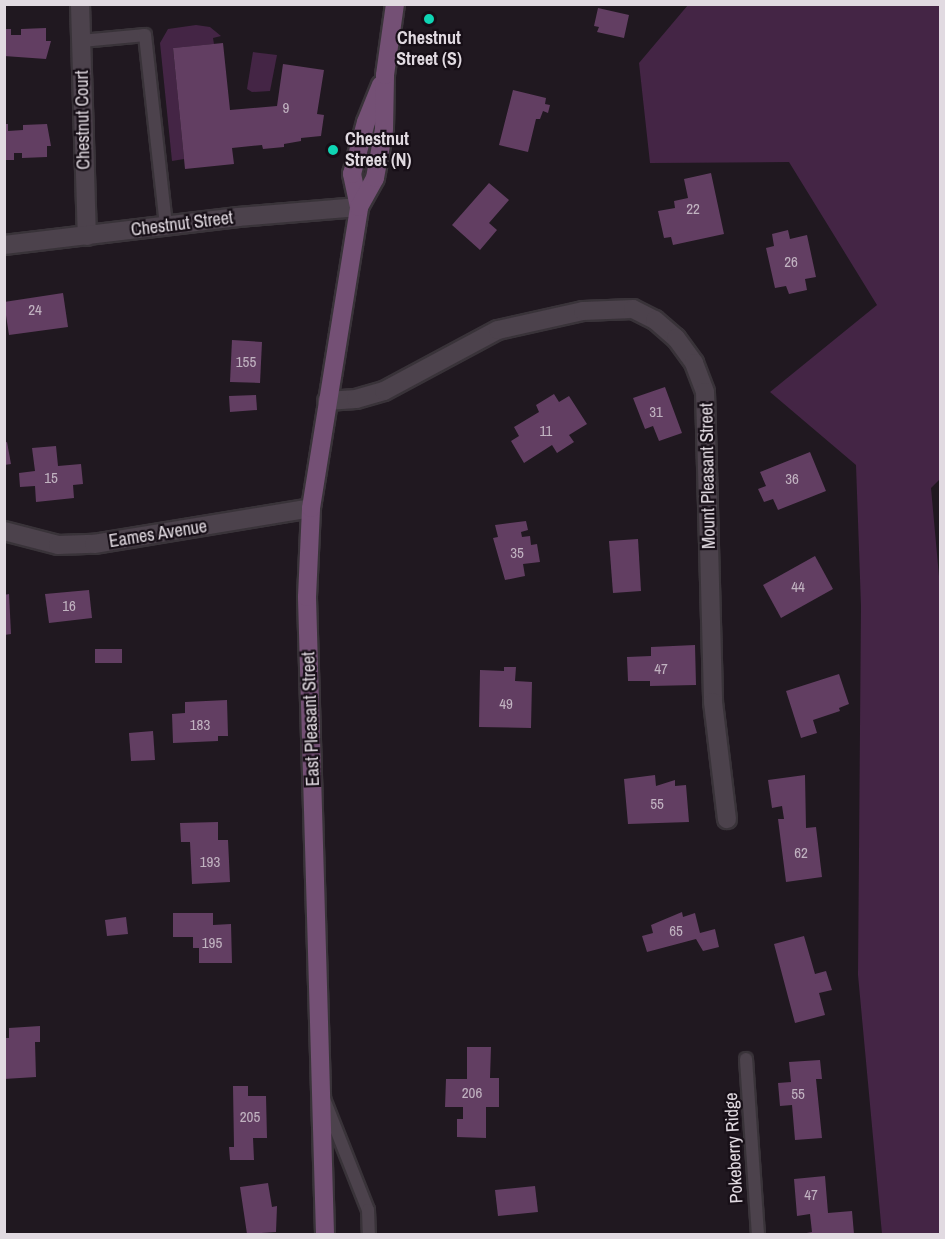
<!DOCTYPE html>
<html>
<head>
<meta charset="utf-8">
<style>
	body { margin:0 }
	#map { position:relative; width:945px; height:1239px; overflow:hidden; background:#201820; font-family:"Archivo Narrow",sans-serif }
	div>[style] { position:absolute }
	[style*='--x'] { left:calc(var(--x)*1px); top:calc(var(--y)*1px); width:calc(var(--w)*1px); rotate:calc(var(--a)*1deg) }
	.green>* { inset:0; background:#442545 }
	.building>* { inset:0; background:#623e62 }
	.roads { filter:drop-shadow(2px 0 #393339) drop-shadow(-2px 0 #393339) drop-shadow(0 2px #393339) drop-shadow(0 -2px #393339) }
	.service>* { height:12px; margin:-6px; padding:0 6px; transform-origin:6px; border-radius:6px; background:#4c424c }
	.minor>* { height:18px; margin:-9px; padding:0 9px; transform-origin:9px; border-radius:9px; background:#4c424c }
	.secondary>* { height:18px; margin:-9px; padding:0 9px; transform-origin:9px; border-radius:9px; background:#745075 }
	.dots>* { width:16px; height:16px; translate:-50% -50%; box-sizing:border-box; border:3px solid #170f17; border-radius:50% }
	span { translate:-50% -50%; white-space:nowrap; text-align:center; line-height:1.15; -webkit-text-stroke:4.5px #170f17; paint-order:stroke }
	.number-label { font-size:15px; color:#c1b3c1 }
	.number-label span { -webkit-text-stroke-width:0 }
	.poi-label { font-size:18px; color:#e1dae1; font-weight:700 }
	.left { translate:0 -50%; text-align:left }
	.street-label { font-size:18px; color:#e1dae1 }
	.frame { position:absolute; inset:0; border:6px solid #e1dae1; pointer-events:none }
</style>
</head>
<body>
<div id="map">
	<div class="green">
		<i style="clip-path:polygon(688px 5px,940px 5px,940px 479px,931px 488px,940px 587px,940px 1234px,882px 1234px,858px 975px,861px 606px,856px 465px,770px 392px,877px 305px,789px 162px,650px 163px,639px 63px)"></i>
		<i style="clip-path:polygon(196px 25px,210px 27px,221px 36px,213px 38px,214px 44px,173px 48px,184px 159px,172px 161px,160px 43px,168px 29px)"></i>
		<i style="clip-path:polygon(253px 52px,277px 55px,270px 91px,252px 92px,247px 89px)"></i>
	</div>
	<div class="building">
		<i style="clip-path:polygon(598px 8px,629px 15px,624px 38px,597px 32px,599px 27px,594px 26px)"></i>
		<i style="clip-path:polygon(46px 28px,46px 41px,51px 41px,46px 59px,4px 56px,4px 29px,11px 29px,11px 35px,21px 35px,21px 29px)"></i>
		<i style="clip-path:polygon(223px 43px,230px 110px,277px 106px,283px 64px,324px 70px,317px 114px,324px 115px,321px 136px,301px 138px,301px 141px,284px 144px,284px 147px,263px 149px,262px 145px,232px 148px,234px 164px,185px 169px,173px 48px)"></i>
		<i style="clip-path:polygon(513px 90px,546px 98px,545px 104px,550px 105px,548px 113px,543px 111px,540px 119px,536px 119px,528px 152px,499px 145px)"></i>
		<i style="clip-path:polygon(4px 124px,8px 124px,8px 131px,23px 130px,23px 125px,47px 124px,51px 146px,47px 146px,47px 157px,22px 158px,22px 153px,14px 153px,14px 160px,4px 160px)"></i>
		<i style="clip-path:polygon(711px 173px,724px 234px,673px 245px,671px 237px,664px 238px,658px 211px,675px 208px,674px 201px,688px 198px,684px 179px)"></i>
		<i style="clip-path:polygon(489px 183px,509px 200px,489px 223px,497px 230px,480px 250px,452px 225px)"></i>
		<i style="clip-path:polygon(788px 230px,790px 239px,807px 235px,816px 277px,805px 279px,807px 290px,789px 294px,786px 286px,775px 288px,766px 248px,774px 246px,772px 234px)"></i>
		<i style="clip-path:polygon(63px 293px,68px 327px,9px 335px,4px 302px)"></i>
		<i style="clip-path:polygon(232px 340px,262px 342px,260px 383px,230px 382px)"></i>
		<i style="clip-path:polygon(665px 387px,682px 433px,659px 441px,653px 426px,645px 429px,633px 398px)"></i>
		<i style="clip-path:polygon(554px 394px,559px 402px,569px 396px,587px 424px,569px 435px,574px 442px,557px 453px,552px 445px,524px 463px,511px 441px,519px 436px,514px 427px,539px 412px,536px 405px)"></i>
		<i style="clip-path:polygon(256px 395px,257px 410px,230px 412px,229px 396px)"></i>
		<i style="clip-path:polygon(7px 442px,11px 464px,4px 465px,4px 443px)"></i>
		<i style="clip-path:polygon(56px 446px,58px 466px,81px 464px,83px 484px,73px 485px,74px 498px,36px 502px,35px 486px,20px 487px,19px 473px,35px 471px,32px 448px)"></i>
		<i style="clip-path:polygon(810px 452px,826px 491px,778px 510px,773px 499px,764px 502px,758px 489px,766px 486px,760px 472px)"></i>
		<i style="clip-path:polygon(526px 521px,528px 530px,521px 532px,522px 537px,530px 536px,531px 545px,537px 544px,540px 562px,523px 564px,525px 576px,505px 580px,493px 538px,498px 537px,495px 525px)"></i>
		<i style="clip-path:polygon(638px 539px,641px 591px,613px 593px,609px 541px)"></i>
		<i style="clip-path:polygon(815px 556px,833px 589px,781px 618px,763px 585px)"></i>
		<i style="clip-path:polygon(89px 590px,92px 618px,49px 623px,45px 594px)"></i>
		<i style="clip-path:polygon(9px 594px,11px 634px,4px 635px,4px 595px)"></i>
		<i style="clip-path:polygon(695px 645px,696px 685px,650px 686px,650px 681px,628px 681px,627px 657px,651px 656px,651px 647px)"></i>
		<i style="clip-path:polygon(95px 649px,122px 649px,122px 663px,95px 663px)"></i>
		<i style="clip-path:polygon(504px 667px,516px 667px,515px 681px,532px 682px,531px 728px,479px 727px,480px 670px,504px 671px)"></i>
		<i style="clip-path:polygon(839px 674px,849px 704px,839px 708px,840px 711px,813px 720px,817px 733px,801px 738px,786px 691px)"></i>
		<i style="clip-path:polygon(227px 700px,228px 736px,218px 736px,218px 741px,173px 743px,172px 714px,185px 713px,185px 702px)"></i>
		<i style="clip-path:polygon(153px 731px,155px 760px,131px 761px,129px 733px)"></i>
		<i style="clip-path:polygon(655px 775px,656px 786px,675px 780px,675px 786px,686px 785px,689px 822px,628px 824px,624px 779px)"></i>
		<i style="clip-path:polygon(805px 775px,806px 828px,816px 827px,822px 877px,786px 882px,778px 819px,784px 819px,782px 806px,772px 808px,768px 780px)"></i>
		<i style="clip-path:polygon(218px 822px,218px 840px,228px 840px,230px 882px,192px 884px,190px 842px,181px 842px,180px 823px)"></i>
		<i style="clip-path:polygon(682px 912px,683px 917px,695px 913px,700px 933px,715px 929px,719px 947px,703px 951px,696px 939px,647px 952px,642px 936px,653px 933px,651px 925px)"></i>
		<i style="clip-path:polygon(173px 913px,213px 913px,213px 925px,231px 924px,232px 963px,199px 963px,199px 948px,193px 948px,193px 937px,173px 937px)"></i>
		<i style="clip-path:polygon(126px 917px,128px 934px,107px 936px,105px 920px)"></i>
		<i style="clip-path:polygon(804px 936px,815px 974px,826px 971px,832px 990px,819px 993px,825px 1015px,795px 1023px,774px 944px)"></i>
		<i style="clip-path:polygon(40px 1026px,40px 1042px,35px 1042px,36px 1077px,4px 1079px,4px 1038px,9px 1038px,9px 1028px)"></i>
		<i style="clip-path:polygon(467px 1047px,491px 1047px,490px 1078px,499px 1078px,499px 1107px,486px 1107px,486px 1138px,457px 1137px,457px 1119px,463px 1119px,463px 1107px,445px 1107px,446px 1079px,467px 1079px)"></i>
		<i style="clip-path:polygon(820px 1060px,822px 1079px,816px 1079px,822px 1138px,795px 1140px,792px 1105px,780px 1106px,778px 1083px,791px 1082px,789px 1062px)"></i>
		<i style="clip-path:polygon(233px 1086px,248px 1086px,248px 1096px,266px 1096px,267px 1138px,253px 1138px,254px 1160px,230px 1160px,229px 1147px,234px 1147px)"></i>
		<i style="clip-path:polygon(825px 1176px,828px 1213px,852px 1211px,854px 1234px,801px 1234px,812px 1232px,810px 1214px,797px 1216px,794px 1179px)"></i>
		<i style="clip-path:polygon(268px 1183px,272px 1207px,277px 1206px,276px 1232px,247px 1234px,240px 1187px)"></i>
		<i style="clip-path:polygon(535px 1186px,538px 1212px,498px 1216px,495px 1190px)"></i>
	</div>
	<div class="roads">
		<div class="service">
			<i style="--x:82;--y:41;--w:63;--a:-5.4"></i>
			<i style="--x:145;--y:35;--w:192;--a:83.7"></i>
			<i style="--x:746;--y:1059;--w:175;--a:86.1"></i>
			<i style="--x:324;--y:1099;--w:119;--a:68.4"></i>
			<i style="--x:368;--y:1210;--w:24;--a:88"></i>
		</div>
		<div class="minor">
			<i style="--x:80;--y:4;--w:232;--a:88.3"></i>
			<i style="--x:4;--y:245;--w:236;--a:-6.8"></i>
			<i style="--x:238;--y:217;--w:121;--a:-4.7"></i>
			<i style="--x:327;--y:401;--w:29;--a:-4"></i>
			<i style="--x:356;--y:399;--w:29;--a:-16"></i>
			<i style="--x:384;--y:391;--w:129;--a:-28.2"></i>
			<i style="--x:498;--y:330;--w:87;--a:-12.6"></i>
			<i style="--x:583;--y:311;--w:50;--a:-2.3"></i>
			<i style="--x:633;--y:309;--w:25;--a:27"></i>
			<i style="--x:655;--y:320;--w:28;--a:41"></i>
			<i style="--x:676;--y:338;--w:31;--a:54"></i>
			<i style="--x:694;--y:363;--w:31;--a:69"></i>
			<i style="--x:705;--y:392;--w:310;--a:88.5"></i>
			<i style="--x:713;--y:702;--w:118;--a:83.2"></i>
			<i style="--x:4;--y:531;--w:56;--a:14.5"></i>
			<i style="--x:58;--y:545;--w:36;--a:-2"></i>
			<i style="--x:94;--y:544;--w:220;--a:-9.4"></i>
		</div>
		<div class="secondary">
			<i style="--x:359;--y:207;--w:34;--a:-102"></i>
			<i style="--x:352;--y:174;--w:54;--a:-74.9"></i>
			<i style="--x:366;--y:122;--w:40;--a:-68"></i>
			<i style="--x:325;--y:1234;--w:637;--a:-91.62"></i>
			<i style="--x:307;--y:597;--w:89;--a:-87.4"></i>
			<i style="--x:311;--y:508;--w:305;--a:-80.9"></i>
			<i style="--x:359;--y:207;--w:33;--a:-61"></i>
			<i style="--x:375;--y:178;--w:50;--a:-79.6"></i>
			<i style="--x:384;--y:129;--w:54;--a:-88.9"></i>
			<i style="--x:385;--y:75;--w:72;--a:-82"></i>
		</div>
	</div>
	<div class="dots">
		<i style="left:429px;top:19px;background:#0fd5b4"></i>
		<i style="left:333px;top:150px;background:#0fd5b4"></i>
	</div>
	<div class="number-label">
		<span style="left:286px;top:108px">9</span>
		<span style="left:693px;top:209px">22</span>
		<span style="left:791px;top:262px">26</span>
		<span style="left:35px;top:310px">24</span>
		<span style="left:246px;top:362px">155</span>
		<span style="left:656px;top:412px">31</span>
		<span style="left:546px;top:431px">11</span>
		<span style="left:51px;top:478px">15</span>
		<span style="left:792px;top:479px">36</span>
		<span style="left:517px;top:553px">35</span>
		<span style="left:798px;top:587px">44</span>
		<span style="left:69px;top:606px">16</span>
		<span style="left:661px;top:669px">47</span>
		<span style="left:506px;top:704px">49</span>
		<span style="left:200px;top:725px">183</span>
		<span style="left:657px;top:804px">55</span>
		<span style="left:801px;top:853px">62</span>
		<span style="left:210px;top:862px">193</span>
		<span style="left:676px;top:931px">65</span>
		<span style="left:212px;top:943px">195</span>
		<span style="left:472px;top:1093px">206</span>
		<span style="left:798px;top:1094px">55</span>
		<span style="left:250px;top:1117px">205</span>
		<span style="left:811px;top:1195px">47</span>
	</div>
	<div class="poi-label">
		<span style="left:429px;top:49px">Chestnut<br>Street (S)</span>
		<span class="left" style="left:345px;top:150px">Chestnut<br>Street (N)</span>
	</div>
	<div class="street-label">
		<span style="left:83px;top:120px;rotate:-91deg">Chestnut Court</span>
		<span style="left:182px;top:224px;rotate:-7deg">Chestnut Street</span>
		<span style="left:708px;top:476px;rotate:-91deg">Mount Pleasant Street</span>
		<span style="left:158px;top:534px;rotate:-9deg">Eames Avenue</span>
		<span style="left:311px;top:719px;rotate:-92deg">East Pleasant Street</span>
		<span style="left:734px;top:1148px;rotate:-93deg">Pokeberry Ridge</span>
	</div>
	<div class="frame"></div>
</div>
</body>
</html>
